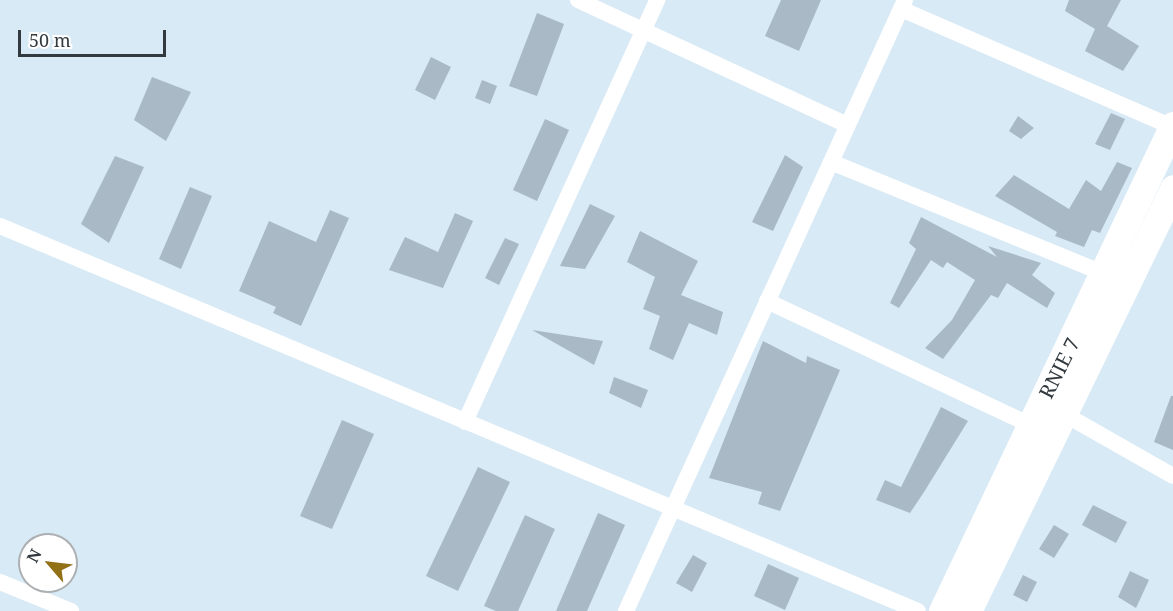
<!DOCTYPE html>
<html>
<head>
<meta charset="utf-8">
<style>
	body { margin:0 }
	#map { position:relative; width:1173px; height:611px; overflow:hidden; background:#d8eaf6; font-family:"Noto Serif",serif }
	div>[style] { position:absolute }
	[style*='--x'] { left:calc(var(--x)*1px); top:calc(var(--y)*1px); width:calc(var(--w)*1px); rotate:calc(var(--a)*1deg) }
	.building>* { inset:0; background:#a9bac6 }
	.minor>* { height:16px; margin:-8px; padding:0 8px; transform-origin:8px; border-radius:8px; background:#fff }
	.primary>* { height:27px; margin:-13.5px; padding:0 13.5px; transform-origin:13.5px; border-radius:13.5px; background:#fff }
	span { translate:-50% -50%; white-space:nowrap; text-align:center; line-height:1.15; -webkit-text-stroke:4.5px #fff; paint-order:stroke }
	.street-label { font-size:20px; color:#333a3f }
	.north { position:absolute; left:18px; top:533px; width:60px; height:60px; box-sizing:border-box; background:#fff; border:2px solid #adb0b2; border-radius:50%; rotate:298deg; font-size:16px; font-weight:700; line-height:24px; text-align:center; color:#333a3f }
	.north::after { content:''; display:block; margin:auto; width:21px; height:27px; background:#917016; clip-path:polygon(50% 0,100% 100%,50% 72%,0 100%) }
	.scale { position:absolute; left:18px; top:30px; width:148px; height:27px; box-sizing:border-box; border:3px solid #333a3f; border-top:0; padding-left:8px; font-size:18px; line-height:21px; white-space:nowrap; color:#333a3f; -webkit-text-stroke:4px #fff; paint-order:stroke }
</style>
</head>
<body>
<div id="map">
	<div class="building">
		<i style="clip-path:polygon(781px 0,821px 0,799px 51px,765px 36px)"></i>
		<i style="clip-path:polygon(1069px 0,1121px 0,1107px 26px,1139px 46px,1123px 71px,1085px 51px,1095px 29px,1065px 11px)"></i>
		<i style="clip-path:polygon(537px 13px,564px 24px,537px 96px,509px 86px)"></i>
		<i style="clip-path:polygon(431px 57px,451px 67px,435px 100px,415px 90px)"></i>
		<i style="clip-path:polygon(152px 77px,191px 92px,166px 141px,134px 120px)"></i>
		<i style="clip-path:polygon(482px 80px,497px 86px,490px 104px,475px 98px)"></i>
		<i style="clip-path:polygon(1111px 113px,1125px 119px,1110px 150px,1095px 144px)"></i>
		<i style="clip-path:polygon(1018px 116px,1034px 128px,1021px 139px,1009px 131px)"></i>
		<i style="clip-path:polygon(545px 119px,569px 130px,537px 201px,513px 190px)"></i>
		<i style="clip-path:polygon(785px 155px,803px 167px,773px 231px,752px 222px)"></i>
		<i style="clip-path:polygon(115px 156px,144px 167px,109px 243px,81px 224px)"></i>
		<i style="clip-path:polygon(1117px 162px,1132px 168px,1100px 233px,1092px 230px,1084px 247px,1055px 236px,1057px 232px,995px 196px,1014px 175px,1069px 209px,1086px 180px,1101px 191px)"></i>
		<i style="clip-path:polygon(190px 187px,212px 196px,181px 269px,159px 259px)"></i>
		<i style="clip-path:polygon(590px 204px,615px 216px,585px 269px,560px 266px)"></i>
		<i style="clip-path:polygon(330px 210px,349px 218px,301px 326px,273px 313px,276px 307px,239px 291px,269px 221px,316px 242px)"></i>
		<i style="clip-path:polygon(455px 213px,473px 221px,443px 288px,389px 270px,405px 237px,438px 252px)"></i>
		<i style="clip-path:polygon(921px 217px,997px 257px,988px 246px,1041px 263px,1032px 275px,1055px 293px,1047px 308px,1007px 283px,998px 298px,991px 295px,943px 359px,925px 348px,952px 320px,975px 280px,947px 262px,943px 268px,931px 260px,899px 308px,890px 303px,916px 249px,909px 243px)"></i>
		<i style="clip-path:polygon(640px 231px,698px 261px,681px 295px,723px 312px,717px 335px,689px 323px,673px 360px,649px 349px,660px 316px,643px 309px,655px 277px,627px 262px)"></i>
		<i style="clip-path:polygon(505px 238px,519px 244px,499px 285px,485px 278px)"></i>
		<i style="clip-path:polygon(532px 330px,603px 341px,594px 365px)"></i>
		<i style="clip-path:polygon(763px 341px,806px 363px,807px 356px,840px 370px,780px 511px,758px 504px,762px 492px,709px 478px)"></i>
		<i style="clip-path:polygon(614px 377px,648px 390px,641px 408px,609px 393px)"></i>
		<i style="clip-path:polygon(1171px 396px,1173px 396px,1173px 450px,1154px 442px)"></i>
		<i style="clip-path:polygon(941px 407px,968px 421px,924px 492px,910px 513px,876px 500px,885px 480px,901px 487px)"></i>
		<i style="clip-path:polygon(342px 420px,374px 434px,332px 529px,300px 516px)"></i>
		<i style="clip-path:polygon(478px 467px,510px 482px,458px 591px,426px 576px)"></i>
		<i style="clip-path:polygon(1093px 505px,1127px 522px,1116px 543px,1082px 525px)"></i>
		<i style="clip-path:polygon(598px 513px,625px 525px,587px 611px,556px 611px)"></i>
		<i style="clip-path:polygon(525px 515px,555px 529px,518px 611px,496px 611px,484px 606px)"></i>
		<i style="clip-path:polygon(1054px 525px,1069px 534px,1054px 558px,1039px 549px)"></i>
		<i style="clip-path:polygon(693px 555px,707px 563px,692px 592px,676px 583px)"></i>
		<i style="clip-path:polygon(768px 564px,799px 578px,785px 610px,754px 596px)"></i>
		<i style="clip-path:polygon(1130px 571px,1149px 580px,1136px 608px,1118px 597px)"></i>
		<i style="clip-path:polygon(1023px 575px,1037px 582px,1027px 602px,1013px 595px)"></i>
	</div>
	<div class="minor">
		<i style="--x:578;--y:0;--w:294;--a:24.9"></i>
		<i style="--x:901;--y:9;--w:296;--a:23.5"></i>
		<i style="--x:831;--y:162;--w:297;--a:22.2"></i>
		<i style="--x:0;--y:226;--w:995;--a:22.75"></i>
		<i style="--x:767;--y:301;--w:291;--a:25.2"></i>
		<i style="--x:1064;--y:414;--w:125;--a:29.6"></i>
		<i style="--x:465;--y:422;--w:464;--a:-65.5"></i>
		<i style="--x:0;--y:582;--w:77;--a:22.2"></i>
		<i style="--x:626;--y:611;--w:672;--a:-65.46"></i>
	</div>
	<div class="primary">
		<i style="--x:942;--y:611;--w:538;--a:-64.58"></i>
		<i style="--x:968;--y:611;--w:470;--a:-64.1"></i>
	</div>
	<div class="street-label">
		<span style="left:1059px;top:368px;rotate:-63deg">RNIE 7</span>
	</div>
	<div class="north">N</div>
	<div class="scale">50 m</div>
</div>
</body>
</html>
